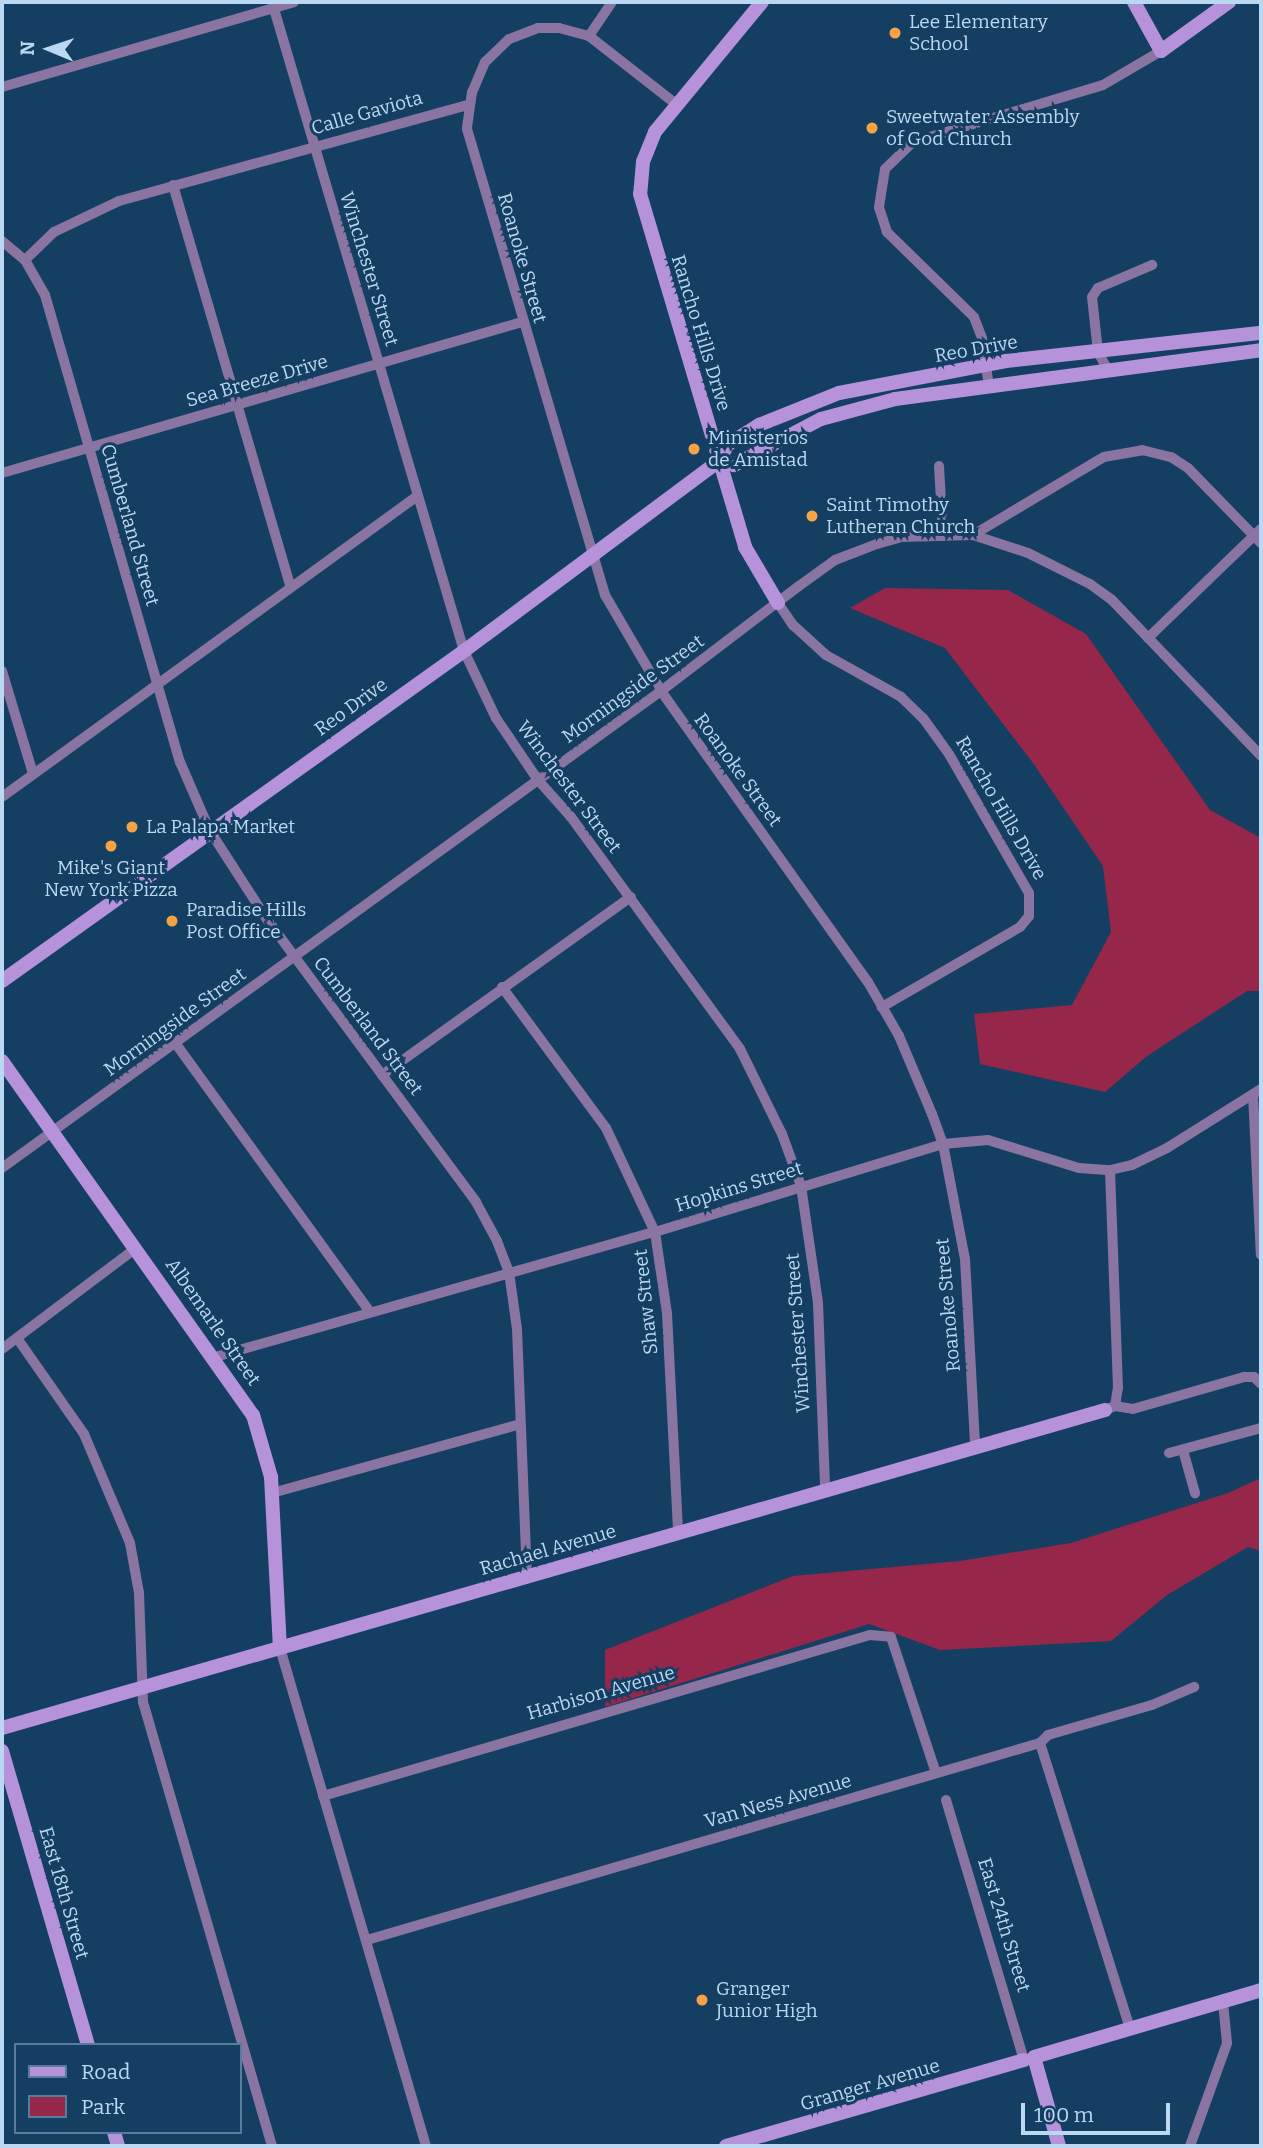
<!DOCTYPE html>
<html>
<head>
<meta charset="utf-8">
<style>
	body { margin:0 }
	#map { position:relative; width:1263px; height:2148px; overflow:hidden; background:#143f62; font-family:Bitter,serif }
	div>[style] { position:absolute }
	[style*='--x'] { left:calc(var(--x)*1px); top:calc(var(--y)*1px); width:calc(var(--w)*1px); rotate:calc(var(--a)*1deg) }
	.green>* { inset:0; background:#96274a }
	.street>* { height:10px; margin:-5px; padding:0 5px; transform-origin:5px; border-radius:5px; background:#8a74a1 }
	.secondary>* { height:14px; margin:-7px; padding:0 7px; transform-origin:7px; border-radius:7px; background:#b592da }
	.dots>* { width:19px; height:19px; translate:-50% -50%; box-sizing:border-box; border:4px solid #143f62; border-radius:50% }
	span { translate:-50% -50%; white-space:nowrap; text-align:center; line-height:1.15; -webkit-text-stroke:6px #143f62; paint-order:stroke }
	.poi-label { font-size:19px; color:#bbd8f2 }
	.left { translate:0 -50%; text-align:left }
	.street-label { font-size:19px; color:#bbd8f2 }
	.frame { position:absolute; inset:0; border:4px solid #bbd8f2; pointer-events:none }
	.legend { position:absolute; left:14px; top:2043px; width:228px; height:91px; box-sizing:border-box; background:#143f62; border:2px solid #577c9c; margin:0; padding:9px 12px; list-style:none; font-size:21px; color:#bbd8f2 }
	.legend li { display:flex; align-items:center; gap:14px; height:35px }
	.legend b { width:35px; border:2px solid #577c9c }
	.north { position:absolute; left:14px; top:14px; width:70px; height:70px; -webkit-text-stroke:5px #143f62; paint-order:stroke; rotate:272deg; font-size:19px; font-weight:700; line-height:28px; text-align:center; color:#bbd8f2 }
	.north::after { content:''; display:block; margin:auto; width:24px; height:32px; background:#bbd8f2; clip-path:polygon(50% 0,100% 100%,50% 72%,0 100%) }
	.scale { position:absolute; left:1021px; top:2103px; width:149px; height:32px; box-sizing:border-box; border:4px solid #bbd8f2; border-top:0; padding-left:9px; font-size:21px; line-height:24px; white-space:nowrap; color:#bbd8f2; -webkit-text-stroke:5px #143f62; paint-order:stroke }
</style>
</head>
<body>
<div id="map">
	<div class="green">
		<i style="clip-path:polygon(885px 588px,1008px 590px,1086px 634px,1210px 810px,1261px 838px,1261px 991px,1247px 991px,1147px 1056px,1105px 1092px,980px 1064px,974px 1014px,1072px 1005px,1111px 932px,1103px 866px,1033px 763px,945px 648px,850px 608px)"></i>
		<i style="clip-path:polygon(1261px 1478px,1261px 1551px,1248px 1547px,1167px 1595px,1111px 1641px,940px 1650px,869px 1624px,605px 1707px,605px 1650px,793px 1576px,960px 1561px,1071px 1543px,1228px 1493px)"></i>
	</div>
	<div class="street">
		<i style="--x:272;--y:2;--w:677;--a:73.52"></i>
		<i style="--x:464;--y:651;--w:74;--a:64.5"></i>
		<i style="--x:496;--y:718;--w:75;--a:55.9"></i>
		<i style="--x:538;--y:780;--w:50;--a:48.3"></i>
		<i style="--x:571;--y:817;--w:287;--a:53.9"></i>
		<i style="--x:740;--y:1049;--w:95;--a:63.7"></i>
		<i style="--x:782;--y:1134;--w:55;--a:69.9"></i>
		<i style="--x:801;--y:1186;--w:118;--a:81.7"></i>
		<i style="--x:818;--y:1303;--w:186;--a:87.8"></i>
		<i style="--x:589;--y:36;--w:41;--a:-55.9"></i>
		<i style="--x:2;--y:87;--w:304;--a:-16.2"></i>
		<i style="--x:676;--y:104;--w:110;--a:-142"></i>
		<i style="--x:589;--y:36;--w:31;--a:-165"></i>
		<i style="--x:559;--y:28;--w:21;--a:180"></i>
		<i style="--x:538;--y:28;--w:31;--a:159"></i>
		<i style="--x:509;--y:39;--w:33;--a:136"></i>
		<i style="--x:485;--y:62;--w:33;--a:113"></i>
		<i style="--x:472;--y:92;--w:37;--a:98"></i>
		<i style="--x:467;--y:129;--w:486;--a:73.5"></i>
		<i style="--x:605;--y:595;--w:111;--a:59.7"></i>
		<i style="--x:661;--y:691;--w:357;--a:54.6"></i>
		<i style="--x:868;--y:982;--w:62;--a:60.1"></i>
		<i style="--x:899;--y:1036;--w:85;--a:67.1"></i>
		<i style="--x:932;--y:1114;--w:32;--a:70"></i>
		<i style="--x:943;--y:1144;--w:117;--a:79.2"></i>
		<i style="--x:965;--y:1259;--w:187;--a:86.9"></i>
		<i style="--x:173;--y:185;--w:418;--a:73.7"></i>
		<i style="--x:2;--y:241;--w:30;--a:40"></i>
		<i style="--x:25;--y:260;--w:40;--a:60.3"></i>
		<i style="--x:45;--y:295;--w:486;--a:73.9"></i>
		<i style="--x:180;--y:762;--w:75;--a:66.5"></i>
		<i style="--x:210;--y:831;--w:103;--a:57.2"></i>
		<i style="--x:266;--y:918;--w:353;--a:53.5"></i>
		<i style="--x:476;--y:1202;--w:44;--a:61.7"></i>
		<i style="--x:497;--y:1241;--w:33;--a:69"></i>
		<i style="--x:509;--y:1272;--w:58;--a:82"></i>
		<i style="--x:517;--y:1329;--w:247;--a:87.7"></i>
		<i style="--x:25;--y:260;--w:40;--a:-44"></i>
		<i style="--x:54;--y:232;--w:72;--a:-25.5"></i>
		<i style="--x:119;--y:201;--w:364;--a:-15.4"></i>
		<i style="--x:1109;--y:372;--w:23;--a:-119"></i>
		<i style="--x:1098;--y:352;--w:55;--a:-96.2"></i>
		<i style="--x:1092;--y:297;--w:11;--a:-56"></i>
		<i style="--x:1098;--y:288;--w:59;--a:-23.1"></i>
		<i style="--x:989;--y:387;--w:49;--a:-98.1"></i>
		<i style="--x:982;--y:338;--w:22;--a:-111"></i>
		<i style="--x:974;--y:317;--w:122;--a:-135.7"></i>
		<i style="--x:887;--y:232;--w:26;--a:-108"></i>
		<i style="--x:879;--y:207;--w:38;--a:-81"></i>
		<i style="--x:885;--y:169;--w:39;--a:-44"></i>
		<i style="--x:913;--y:142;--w:198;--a:-16.7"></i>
		<i style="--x:1103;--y:85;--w:67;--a:-30.4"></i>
		<i style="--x:939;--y:466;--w:70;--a:86.7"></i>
		<i style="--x:2;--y:473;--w:541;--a:-16.19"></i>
		<i style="--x:973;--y:535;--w:152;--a:-30.8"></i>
		<i style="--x:1104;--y:457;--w:39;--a:-10"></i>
		<i style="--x:1142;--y:450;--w:30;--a:14"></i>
		<i style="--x:1171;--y:457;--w:20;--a:33"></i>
		<i style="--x:1188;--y:468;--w:105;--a:45.8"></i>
		<i style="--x:778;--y:603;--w:27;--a:56"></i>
		<i style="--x:793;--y:625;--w:45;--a:42.3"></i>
		<i style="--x:826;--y:655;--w:86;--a:29.2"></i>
		<i style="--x:901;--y:697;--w:30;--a:44"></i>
		<i style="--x:923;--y:718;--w:44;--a:54.2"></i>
		<i style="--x:949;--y:754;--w:160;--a:60.1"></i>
		<i style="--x:1029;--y:893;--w:23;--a:90"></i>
		<i style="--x:1029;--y:916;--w:14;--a:129"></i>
		<i style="--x:1020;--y:927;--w:160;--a:149.9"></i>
		<i style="--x:1148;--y:638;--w:157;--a:-44"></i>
		<i style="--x:2;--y:671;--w:108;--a:73.2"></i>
		<i style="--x:2;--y:797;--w:511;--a:-35.93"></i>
		<i style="--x:502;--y:987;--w:175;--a:53.6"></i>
		<i style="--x:606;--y:1128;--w:115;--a:64.8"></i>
		<i style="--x:655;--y:1232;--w:82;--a:81.6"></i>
		<i style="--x:667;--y:1313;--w:219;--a:87.1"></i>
		<i style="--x:176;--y:1044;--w:329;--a:54.1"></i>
		<i style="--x:382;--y:1075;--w:306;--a:-35.6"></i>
		<i style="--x:1253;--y:1094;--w:161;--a:87.2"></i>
		<i style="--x:2;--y:1168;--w:814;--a:-35.9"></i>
		<i style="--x:661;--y:691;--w:173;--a:-37.3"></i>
		<i style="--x:799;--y:586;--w:44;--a:-35.8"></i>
		<i style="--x:835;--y:560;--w:45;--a:-20.9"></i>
		<i style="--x:877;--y:544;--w:25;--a:-16"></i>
		<i style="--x:901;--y:537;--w:72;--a:-1.6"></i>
		<i style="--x:973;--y:535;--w:58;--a:18.1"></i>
		<i style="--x:1028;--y:553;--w:69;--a:26.6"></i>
		<i style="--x:1090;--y:584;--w:27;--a:36"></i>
		<i style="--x:1112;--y:600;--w:216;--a:46.3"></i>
		<i style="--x:17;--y:1338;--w:117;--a:55.1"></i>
		<i style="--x:84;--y:1434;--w:118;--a:67.1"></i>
		<i style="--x:130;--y:1543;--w:51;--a:79.8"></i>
		<i style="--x:139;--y:1593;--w:109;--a:87.9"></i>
		<i style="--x:143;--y:1702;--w:462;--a:73.8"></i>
		<i style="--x:2;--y:1349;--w:168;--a:-37"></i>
		<i style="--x:215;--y:1357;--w:457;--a:-15.9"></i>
		<i style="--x:655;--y:1232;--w:301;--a:-17"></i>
		<i style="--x:943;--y:1144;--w:45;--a:-5.1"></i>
		<i style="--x:988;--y:1140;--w:95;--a:17.1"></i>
		<i style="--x:1079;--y:1168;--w:31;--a:4"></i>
		<i style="--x:1110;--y:1170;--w:23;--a:-13"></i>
		<i style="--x:1132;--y:1165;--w:39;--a:-26"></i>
		<i style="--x:1167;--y:1148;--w:111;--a:-32.1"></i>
		<i style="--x:1115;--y:1406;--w:18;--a:9"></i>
		<i style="--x:1133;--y:1409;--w:116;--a:-16.1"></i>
		<i style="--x:1244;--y:1377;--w:10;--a:0"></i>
		<i style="--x:1254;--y:1377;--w:10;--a:45"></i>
		<i style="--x:1105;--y:1410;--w:11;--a:-22"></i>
		<i style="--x:1115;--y:1406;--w:18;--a:-81"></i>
		<i style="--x:1118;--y:1388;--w:218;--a:-92.1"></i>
		<i style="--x:1183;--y:1450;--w:45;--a:74.4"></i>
		<i style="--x:1169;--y:1453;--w:95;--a:-15.2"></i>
		<i style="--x:272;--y:1493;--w:258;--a:-15.5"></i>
		<i style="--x:280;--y:1648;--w:519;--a:73.66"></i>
		<i style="--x:1040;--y:1743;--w:300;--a:72.5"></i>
		<i style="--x:323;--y:1796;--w:570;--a:-16.4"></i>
		<i style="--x:870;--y:1635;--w:21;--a:5"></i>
		<i style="--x:891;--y:1637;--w:143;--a:71.7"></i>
		<i style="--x:946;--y:1800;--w:271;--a:73.3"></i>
		<i style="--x:1024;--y:2060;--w:7;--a:-16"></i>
		<i style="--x:367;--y:1940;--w:701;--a:-16.32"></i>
		<i style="--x:1040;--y:1743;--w:11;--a:-45"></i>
		<i style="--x:1048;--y:1735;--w:108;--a:-16.1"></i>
		<i style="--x:1152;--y:1705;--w:46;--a:-23.2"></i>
		<i style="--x:1190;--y:2146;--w:109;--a:-70.2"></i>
		<i style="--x:1227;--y:2043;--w:41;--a:-95.6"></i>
	</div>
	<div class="secondary">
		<i style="--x:762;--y:2;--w:168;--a:129.5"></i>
		<i style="--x:655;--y:132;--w:32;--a:112"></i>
		<i style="--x:643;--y:162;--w:32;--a:95"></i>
		<i style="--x:640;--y:194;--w:368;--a:73.4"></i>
		<i style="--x:745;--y:547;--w:65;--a:59.5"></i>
		<i style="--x:1134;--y:2;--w:56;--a:61.1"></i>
		<i style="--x:1161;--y:51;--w:84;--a:-35.8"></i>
		<i style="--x:720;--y:460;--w:15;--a:20"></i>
		<i style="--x:734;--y:465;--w:98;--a:-27.9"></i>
		<i style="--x:821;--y:419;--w:77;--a:-15.1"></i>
		<i style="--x:895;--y:399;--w:369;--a:-7.6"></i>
		<i style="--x:2;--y:981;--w:568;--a:-35.54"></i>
		<i style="--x:464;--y:651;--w:319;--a:-36.7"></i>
		<i style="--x:720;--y:460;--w:17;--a:-65"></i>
		<i style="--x:727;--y:445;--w:38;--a:-32"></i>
		<i style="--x:759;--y:425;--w:86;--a:-21.8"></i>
		<i style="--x:839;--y:393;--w:170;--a:-10.8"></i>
		<i style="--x:1006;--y:361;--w:257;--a:-6.3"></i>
		<i style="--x:2;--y:1061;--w:434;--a:54.7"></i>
		<i style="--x:253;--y:1415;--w:65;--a:73.8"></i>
		<i style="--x:271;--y:1477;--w:171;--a:87"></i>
		<i style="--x:2;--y:1728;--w:1148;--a:-16.08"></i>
		<i style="--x:2;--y:1751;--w:306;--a:73.7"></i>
		<i style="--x:114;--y:2132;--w:15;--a:74"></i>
		<i style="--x:726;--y:2146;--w:310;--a:-16.1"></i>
		<i style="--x:1059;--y:2146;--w:92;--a:-105.7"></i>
		<i style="--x:1034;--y:2057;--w:237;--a:-16.4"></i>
	</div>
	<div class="dots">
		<i style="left:895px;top:33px;background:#f5a345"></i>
		<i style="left:872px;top:128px;background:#f5a345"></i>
		<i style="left:694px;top:449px;background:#f5a345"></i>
		<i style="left:812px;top:516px;background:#f5a345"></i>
		<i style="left:132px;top:827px;background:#f5a345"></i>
		<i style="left:111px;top:846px;background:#f5a345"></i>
		<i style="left:172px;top:921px;background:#f5a345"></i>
		<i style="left:702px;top:2000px;background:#f5a345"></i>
	</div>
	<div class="poi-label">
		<span class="left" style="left:909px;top:33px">Lee Elementary<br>School</span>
		<span class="left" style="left:886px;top:128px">Sweetwater Assembly<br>of God Church</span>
		<span class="left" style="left:708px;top:449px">Ministerios<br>de Amistad</span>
		<span class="left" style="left:826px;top:516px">Saint Timothy<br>Lutheran Church</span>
		<span class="left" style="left:146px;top:827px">La Palapa Market</span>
		<span style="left:111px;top:879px">Mike's Giant<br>New York Pizza</span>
		<span class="left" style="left:186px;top:921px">Paradise Hills<br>Post Office</span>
		<span class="left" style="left:716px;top:2000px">Granger<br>Junior High</span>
	</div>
	<div class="street-label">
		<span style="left:367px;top:113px;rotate:-16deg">Calle Gaviota</span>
		<span style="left:522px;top:258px;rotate:74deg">Roanoke Street</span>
		<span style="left:369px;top:269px;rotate:73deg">Winchester Street</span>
		<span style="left:701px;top:333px;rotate:73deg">Rancho Hills Drive</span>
		<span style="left:976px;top:349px;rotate:-10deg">Reo Drive</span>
		<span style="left:257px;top:381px;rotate:-16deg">Sea Breeze Drive</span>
		<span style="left:130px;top:525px;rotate:74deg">Cumberland Street</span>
		<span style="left:633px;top:689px;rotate:-36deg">Morningside Street</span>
		<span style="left:351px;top:707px;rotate:-36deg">Reo Drive</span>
		<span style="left:738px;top:770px;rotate:54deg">Roanoke Street</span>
		<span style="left:569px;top:787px;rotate:53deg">Winchester Street</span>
		<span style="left:1001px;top:808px;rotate:60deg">Rancho Hills Drive</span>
		<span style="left:175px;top:1022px;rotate:-36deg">Morningside Street</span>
		<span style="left:368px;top:1026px;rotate:53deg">Cumberland Street</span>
		<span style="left:739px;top:1187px;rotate:-17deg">Hopkins Street</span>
		<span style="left:646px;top:1302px;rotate:-96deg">Shaw Street</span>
		<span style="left:948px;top:1305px;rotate:-95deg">Roanoke Street</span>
		<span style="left:213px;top:1322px;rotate:55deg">Albemarle Street</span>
		<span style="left:798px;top:1333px;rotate:-94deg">Winchester Street</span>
		<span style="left:548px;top:1550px;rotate:-16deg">Rachael Avenue</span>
		<span style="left:601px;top:1693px;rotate:-16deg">Harbison Avenue</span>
		<span style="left:778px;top:1801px;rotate:-16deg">Van Ness Avenue</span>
		<span style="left:64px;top:1893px;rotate:74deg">East 18th Street</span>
		<span style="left:1004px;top:1925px;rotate:73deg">East 24th Street</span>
		<span style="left:870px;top:2085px;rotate:-16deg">Granger Avenue</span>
	</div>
	<div class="frame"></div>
	<ul class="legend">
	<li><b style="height:9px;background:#b592da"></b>Road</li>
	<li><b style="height:19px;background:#96274a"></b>Park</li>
	</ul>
	<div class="north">N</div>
	<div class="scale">100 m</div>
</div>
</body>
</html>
